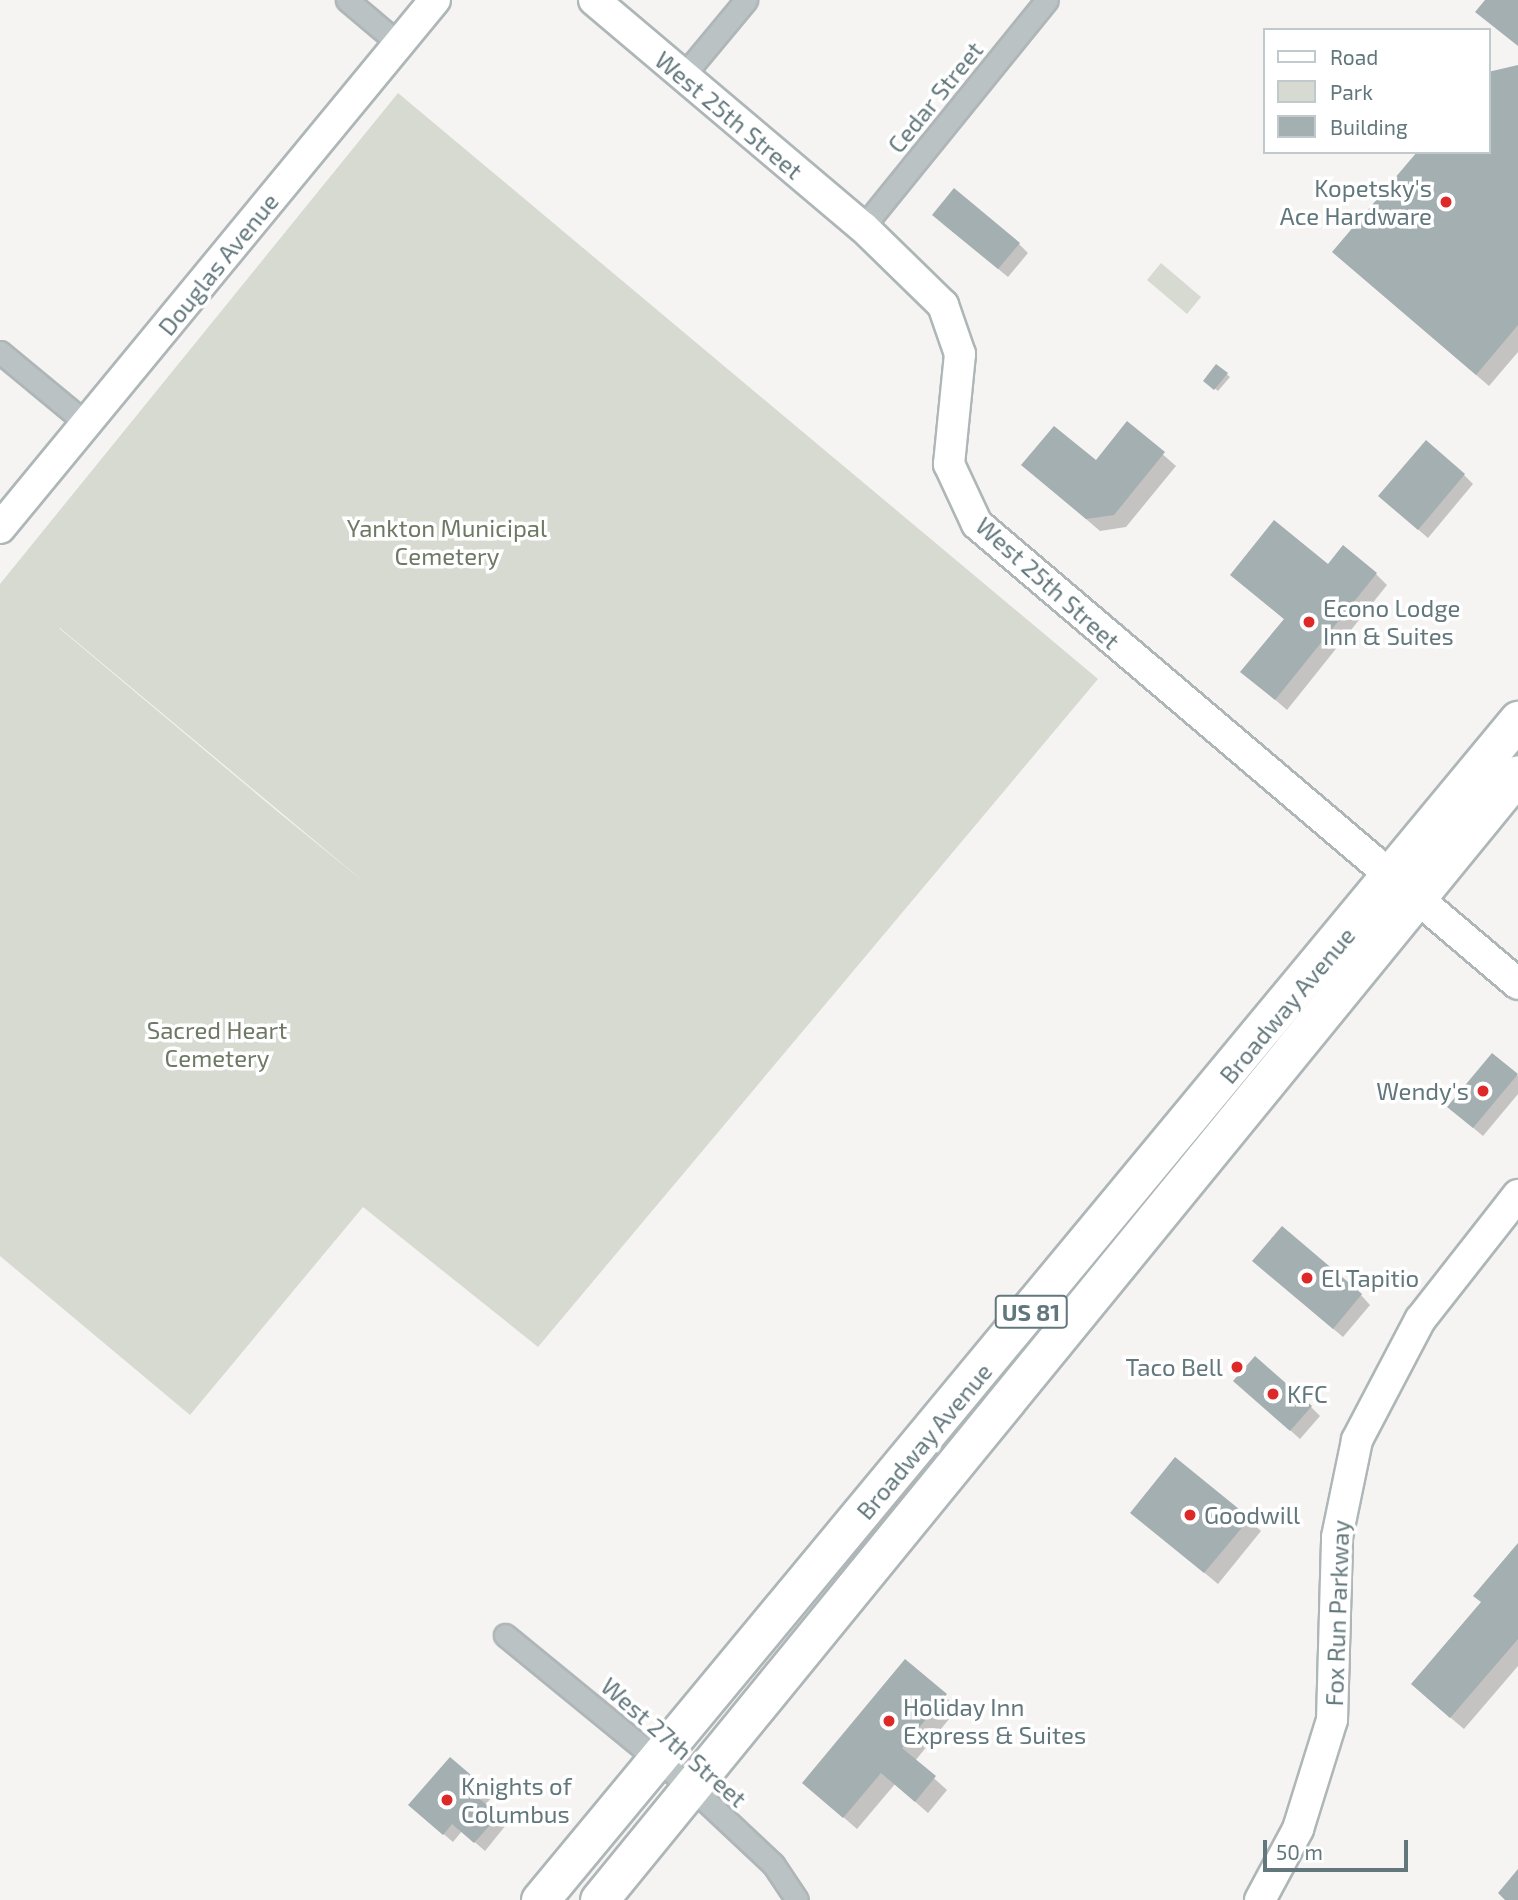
<!DOCTYPE html>
<html>
<head>
<meta charset="utf-8">
<style>
	body { margin:0 }
	#map { position:relative; width:1518px; height:1900px; overflow:hidden; background:#f5f4f2; font-family:"Exo 2",sans-serif }
	div>[style] { position:absolute }
	[style*='--x'] { left:calc(var(--x)*1px); top:calc(var(--y)*1px); width:calc(var(--w)*1px); rotate:calc(var(--a)*1deg) }
	.green>* { inset:0; background:#d6dad1 }
	.shadow>* { inset:0; background:#0003 }
	.building>* { inset:0; background:#a3afb1 }
	.roads { filter:drop-shadow(2px 0 #aeb6b8) drop-shadow(-2px 0 #aeb6b8) drop-shadow(0 2px #aeb6b8) drop-shadow(0 -2px #aeb6b8) }
	.street>* { height:21px; margin:-10.5px; padding:0 10.5px; transform-origin:10.5px; border-radius:10.5px; background:#bbc2c4 }
	.secondary>* { height:30px; margin:-15px; padding:0 15px; transform-origin:15px; border-radius:15px; background:#fff }
	.highway>* { height:37px; margin:-18.5px; padding:0 18.5px; transform-origin:18.5px; border-radius:18.5px; background:#fff }
	.dots>* { width:19px; height:19px; translate:-50% -50%; box-sizing:border-box; border:4px solid #fff; border-radius:50% }
	span { translate:-50% -50%; white-space:nowrap; text-align:center; line-height:1.15; -webkit-text-stroke:7px #fff; paint-order:stroke }
	.shield-label span { padding:2px 5px; background:#fff; border:2px solid; border-radius:5px; -webkit-text-stroke-width:0 }
	.shield-label { font-size:23px; color:#61777c; font-weight:700 }
	.street-label { font-size:24px; color:#61777c }
	.poi-label { font-size:24px; color:#61777c }
	.right { translate:-100% -50%; text-align:right }
	.left { translate:0 -50%; text-align:left }
	.park-label { font-size:24px; color:#6d7964 }
	.legend { position:absolute; left:1263px; top:28px; width:228px; height:126px; box-sizing:border-box; background:#fff; border:2px solid #c0c9cb; margin:0; padding:9px 12px; list-style:none; font-size:21px; color:#61777c }
	.legend li { display:flex; align-items:center; gap:14px; height:35px }
	.legend b { width:35px; border:2px solid #c0c9cb }
	.scale { position:absolute; left:1263px; top:1840px; width:145px; height:32px; box-sizing:border-box; border:4px solid #61777c; border-top:0; padding-left:9px; font-size:21px; line-height:24px; white-space:nowrap; color:#61777c; -webkit-text-stroke:5px #fff; paint-order:stroke }
</style>
</head>
<body>
<div id="map">
	<div class="green">
		<i style="clip-path:polygon(evenodd,398px 93px,1098px 679px,538px 1347px,363px 1207px,190px 1415px,0 1256px,0 584px,398px 93px,59px 628px,60px 628px,369px 886px,277px 811px,59px 628px)"></i>
		<i style="clip-path:polygon(1161px 263px,1201px 297px,1187px 314px,1147px 280px)"></i>
	</div>
	<div class="shadow">
		<i style="clip-path:polygon(1518px 67px,1518px 352px,1489px 386px,1347px 264px,1488px 152px)"></i>
		<i style="clip-path:polygon(943px 224px,1019px 244px,1028px 253px,1008px 277px)"></i>
		<i style="clip-path:polygon(1217px 366px,1230px 377px,1218px 391px,1205px 380px)"></i>
		<i style="clip-path:polygon(1128px 424px,1176px 466px,1126px 527px,1100px 531px,1023px 465px,1096px 462px)"></i>
		<i style="clip-path:polygon(1464px 475px,1473px 484px,1428px 538px,1390px 505px)"></i>
		<i style="clip-path:polygon(1328px 566px,1376px 574px,1387px 585px,1287px 710px,1243px 672px,1285px 620px,1232px 575px)"></i>
		<i style="clip-path:polygon(1492px 1055px,1518px 1076px,1518px 1094px,1483px 1136px,1459px 1116px)"></i>
		<i style="clip-path:polygon(1263px 1270px,1361px 1295px,1370px 1305px,1343px 1337px)"></i>
		<i style="clip-path:polygon(1245px 1390px,1311px 1407px,1320px 1416px,1300px 1439px)"></i>
		<i style="clip-path:polygon(1132px 1513px,1248px 1519px,1261px 1531px,1218px 1584px)"></i>
		<i style="clip-path:polygon(1518px 1546px,1518px 1666px,1464px 1729px,1426px 1697px)"></i>
		<i style="clip-path:polygon(905px 1662px,958px 1708px,915px 1761px,947px 1790px,928px 1813px,895px 1784px,857px 1829px,804px 1783px)"></i>
		<i style="clip-path:polygon(450px 1759px,492px 1797px,485px 1805px,506px 1825px,485px 1851px,462px 1831px,453px 1842px,420px 1814px)"></i>
	</div>
	<div class="building">
		<i style="clip-path:polygon(1485px 0,1518px 0,1518px 46px,1475px 12px)"></i>
		<i style="clip-path:polygon(1518px 65px,1518px 325px,1476px 375px,1332px 252px,1417px 152px,1488px 152px,1488px 72px)"></i>
		<i style="clip-path:polygon(954px 188px,1020px 243px,998px 269px,932px 215px)"></i>
		<i style="clip-path:polygon(1216px 364px,1228px 373px,1214px 390px,1203px 381px)"></i>
		<i style="clip-path:polygon(1127px 421px,1165px 452px,1114px 515px,1086px 519px,1021px 465px,1054px 426px,1096px 460px)"></i>
		<i style="clip-path:polygon(1426px 440px,1465px 474px,1418px 530px,1378px 496px)"></i>
		<i style="clip-path:polygon(1274px 520px,1328px 564px,1343px 545px,1377px 573px,1275px 700px,1240px 672px,1284px 619px,1230px 575px)"></i>
		<i style="clip-path:polygon(1492px 1053px,1518px 1074px,1473px 1128px,1447px 1107px)"></i>
		<i style="clip-path:polygon(1282px 1226px,1362px 1294px,1333px 1329px,1252px 1261px)"></i>
		<i style="clip-path:polygon(1255px 1356px,1312px 1406px,1290px 1431px,1233px 1381px)"></i>
		<i style="clip-path:polygon(1175px 1457px,1250px 1518px,1204px 1573px,1130px 1513px)"></i>
		<i style="clip-path:polygon(1518px 1543px,1518px 1639px,1450px 1718px,1411px 1684px,1481px 1602px,1473px 1596px)"></i>
		<i style="clip-path:polygon(905px 1659px,947px 1694px,902px 1748px,936px 1776px,915px 1802px,881px 1773px,843px 1818px,802px 1783px)"></i>
		<i style="clip-path:polygon(450px 1757px,484px 1786px,476px 1796px,499px 1815px,474px 1843px,452px 1824px,443px 1835px,408px 1805px)"></i>
		<i style="clip-path:polygon(1518px 1869px,1518px 1900px,1505px 1900px,1498px 1893px)"></i>
	</div>
	<div class="roads">
		<div class="street">
			<i style="--x:347;--y:0;--w:67;--a:40.1"></i>
			<i style="--x:683;--y:76;--w:99;--a:-50.3"></i>
			<i style="--x:863;--y:227;--w:292;--a:-51"></i>
			<i style="--x:0;--y:352;--w:113;--a:39.6"></i>
			<i style="--x:505;--y:1635;--w:243;--a:39.3"></i>
			<i style="--x:693;--y:1789;--w:110;--a:43.2"></i>
			<i style="--x:773;--y:1864;--w:43;--a:56.3"></i>
		</div>
		<div class="secondary">
			<i style="--x:594;--y:0;--w:352;--a:40.2"></i>
			<i style="--x:863;--y:227;--w:112;--a:44.3"></i>
			<i style="--x:943;--y:305;--w:52;--a:70.9"></i>
			<i style="--x:960;--y:354;--w:111;--a:95.7"></i>
			<i style="--x:949;--y:464;--w:66;--a:65"></i>
			<i style="--x:977;--y:524;--w:710;--a:40.37"></i>
			<i style="--x:0;--y:528;--w:684;--a:-50.52"></i>
			<i style="--x:1260;--y:1900;--w:81;--a:-61.8"></i>
			<i style="--x:1298;--y:1829;--w:114;--a:-72.7"></i>
			<i style="--x:1332;--y:1720;--w:183;--a:-88.4"></i>
			<i style="--x:1337;--y:1537;--w:99;--a:-78.3"></i>
			<i style="--x:1357;--y:1440;--w:136;--a:-62.3"></i>
			<i style="--x:1420;--y:1320;--w:159;--a:-51.9"></i>
		</div>
		<div class="highway">
			<i style="--x:540;--y:1900;--w:1533;--a:-50.35"></i>
			<i style="--x:599;--y:1900;--w:1453;--a:-50.78"></i>
		</div>
	</div>
	<div class="dots">
		<i style="left:1446px;top:202px;background:#dd2a29"></i>
		<i style="left:1309px;top:622px;background:#dd2a29"></i>
		<i style="left:1483px;top:1091px;background:#dd2a29"></i>
		<i style="left:1307px;top:1278px;background:#dd2a29"></i>
		<i style="left:1237px;top:1367px;background:#dd2a29"></i>
		<i style="left:1273px;top:1394px;background:#dd2a29"></i>
		<i style="left:1190px;top:1515px;background:#dd2a29"></i>
		<i style="left:889px;top:1721px;background:#dd2a29"></i>
		<i style="left:447px;top:1800px;background:#dd2a29"></i>
	</div>
	<div class="shield-label">
		<span style="left:1031px;top:1312px">US 81</span>
	</div>
	<div class="street-label">
		<span style="left:935px;top:97px;rotate:-51deg">Cedar Street</span>
		<span style="left:729px;top:115px;rotate:40deg">West 25th Street</span>
		<span style="left:218px;top:264px;rotate:-51deg">Douglas Avenue</span>
		<span style="left:1048px;top:583px;rotate:42deg">West 25th Street</span>
		<span style="left:1287px;top:1005px;rotate:-50deg">Broadway Avenue</span>
		<span style="left:924px;top:1441px;rotate:-50deg">Broadway Avenue</span>
		<span style="left:1337px;top:1613px;rotate:-88deg">Fox Run Parkway</span>
		<span style="left:674px;top:1742px;rotate:41deg">West 27th Street</span>
	</div>
	<div class="poi-label">
		<span class="right" style="left:1432px;top:202px">Kopetsky's<br>Ace Hardware</span>
		<span class="left" style="left:1323px;top:622px">Econo Lodge<br>Inn &amp; Suites</span>
		<span class="right" style="left:1469px;top:1091px">Wendy's</span>
		<span class="left" style="left:1321px;top:1278px">El Tapitio</span>
		<span class="right" style="left:1223px;top:1367px">Taco Bell</span>
		<span class="left" style="left:1287px;top:1394px">KFC</span>
		<span class="left" style="left:1204px;top:1515px">Goodwill</span>
		<span class="left" style="left:903px;top:1721px">Holiday Inn<br>Express &amp; Suites</span>
		<span class="left" style="left:461px;top:1800px">Knights of<br>Columbus</span>
	</div>
	<div class="park-label">
		<span style="left:447px;top:542px">Yankton Municipal<br>Cemetery</span>
		<span style="left:217px;top:1044px">Sacred Heart<br>Cemetery</span>
	</div>
	<ul class="legend">
	<li><b style="height:9px;background:#fff"></b>Road</li>
	<li><b style="height:19px;background:#d6dad1"></b>Park</li>
	<li><b style="height:19px;background:#a3afb1"></b>Building</li>
	</ul>
	<div class="scale">50 m</div>
</div>
</body>
</html>
